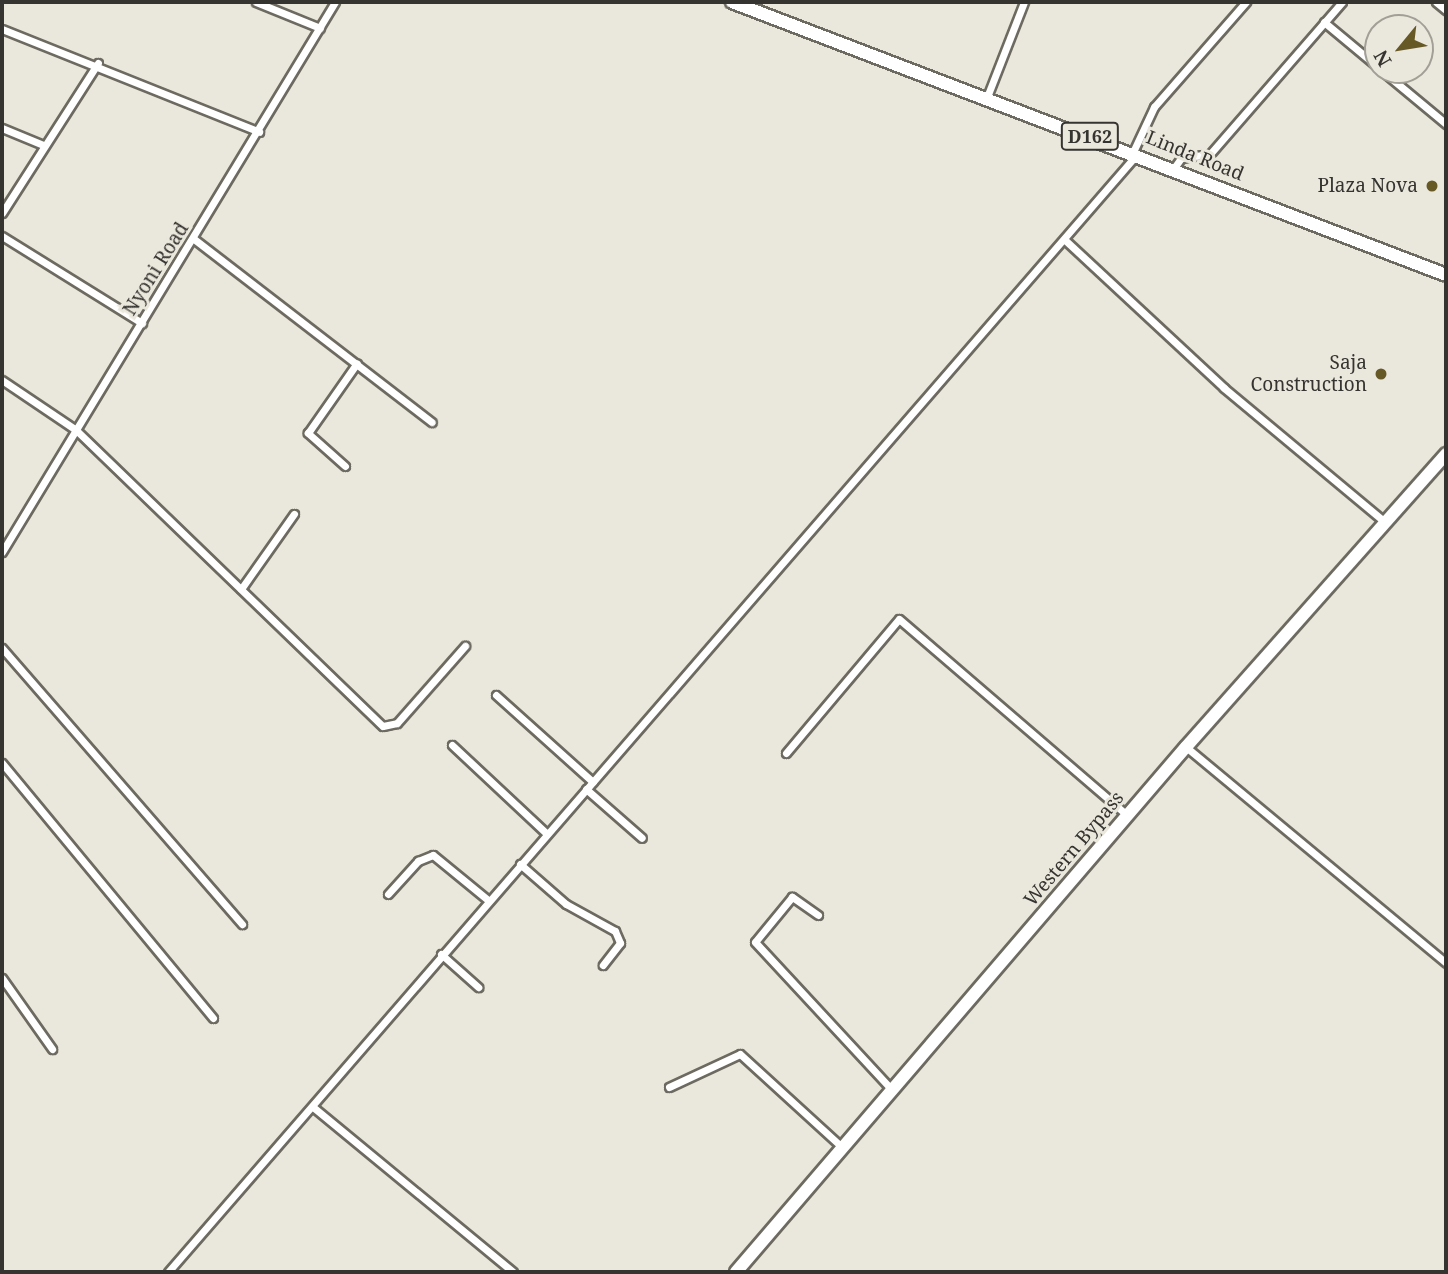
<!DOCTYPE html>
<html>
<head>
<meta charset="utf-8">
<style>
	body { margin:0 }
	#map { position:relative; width:1448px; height:1274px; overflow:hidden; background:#eae7dc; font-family:"Noto Serif",serif }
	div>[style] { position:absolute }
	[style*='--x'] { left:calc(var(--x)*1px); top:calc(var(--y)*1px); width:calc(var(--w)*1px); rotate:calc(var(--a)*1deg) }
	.roads { filter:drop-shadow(2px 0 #6d6a61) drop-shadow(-2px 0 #6d6a61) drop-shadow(0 2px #6d6a61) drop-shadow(0 -2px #6d6a61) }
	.minor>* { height:7px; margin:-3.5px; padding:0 3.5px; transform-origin:3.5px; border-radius:3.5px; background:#fff }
	.primary>* { height:12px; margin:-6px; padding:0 6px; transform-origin:6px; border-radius:6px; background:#fff }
	.dots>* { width:19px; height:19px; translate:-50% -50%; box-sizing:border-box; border:4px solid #eae7dc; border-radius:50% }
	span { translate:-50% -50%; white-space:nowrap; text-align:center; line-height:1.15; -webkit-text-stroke:6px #eae7dc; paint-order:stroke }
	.shield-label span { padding:2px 5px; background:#eae7dc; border:2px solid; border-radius:5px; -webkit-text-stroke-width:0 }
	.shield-label { font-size:18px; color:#363430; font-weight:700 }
	.street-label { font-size:19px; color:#363430 }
	.poi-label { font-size:19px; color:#363430 }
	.right { translate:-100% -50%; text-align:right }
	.frame { position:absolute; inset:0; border:4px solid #363430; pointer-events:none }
	.north { position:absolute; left:1364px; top:14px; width:70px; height:70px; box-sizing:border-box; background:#eae7dc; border:2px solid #a29f97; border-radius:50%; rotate:240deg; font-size:19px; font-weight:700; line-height:28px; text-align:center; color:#363430 }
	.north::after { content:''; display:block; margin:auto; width:24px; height:32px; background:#675926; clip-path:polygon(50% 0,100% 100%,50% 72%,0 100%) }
</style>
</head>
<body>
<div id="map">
	<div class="roads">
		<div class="minor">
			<i style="--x:256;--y:2;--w:69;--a:22.1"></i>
			<i style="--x:1436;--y:2;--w:13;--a:39"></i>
			<i style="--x:1324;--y:22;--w:70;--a:39.8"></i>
			<i style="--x:2;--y:29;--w:277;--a:21.8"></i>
			<i style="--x:1381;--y:70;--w:85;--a:39.7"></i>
			<i style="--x:987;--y:97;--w:102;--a:-68.7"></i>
			<i style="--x:2;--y:128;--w:44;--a:22.5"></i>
			<i style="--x:1133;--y:152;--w:50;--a:-65"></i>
			<i style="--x:1154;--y:107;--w:140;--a:-48.8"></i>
			<i style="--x:1174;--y:168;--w:12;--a:-55"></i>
			<i style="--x:1181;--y:158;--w:29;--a:-8"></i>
			<i style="--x:1210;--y:154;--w:201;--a:-49"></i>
			<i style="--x:2;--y:213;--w:178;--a:-57.4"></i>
			<i style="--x:2;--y:236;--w:165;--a:31.9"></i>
			<i style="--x:194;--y:239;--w:300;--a:37.6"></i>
			<i style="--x:1065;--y:240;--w:217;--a:42.9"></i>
			<i style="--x:1224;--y:388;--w:209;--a:39.8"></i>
			<i style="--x:2;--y:380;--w:89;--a:34"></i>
			<i style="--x:76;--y:430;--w:426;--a:44"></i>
			<i style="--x:383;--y:726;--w:14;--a:-12"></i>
			<i style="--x:397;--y:723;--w:103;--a:-48.6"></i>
			<i style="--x:345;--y:466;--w:50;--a:-138.3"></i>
			<i style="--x:308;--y:433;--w:85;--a:-55"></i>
			<i style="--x:2;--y:552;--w:643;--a:-58.81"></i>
			<i style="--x:241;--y:589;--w:92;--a:-54.8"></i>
			<i style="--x:2;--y:648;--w:366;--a:49"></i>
			<i style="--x:496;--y:695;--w:130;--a:41.9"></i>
			<i style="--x:452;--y:745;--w:130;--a:43.1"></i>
			<i style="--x:1186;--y:747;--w:338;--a:39.7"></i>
			<i style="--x:786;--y:753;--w:175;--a:-49.9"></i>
			<i style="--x:899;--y:619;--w:302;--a:40.7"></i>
			<i style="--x:2;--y:763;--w:331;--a:50.4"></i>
			<i style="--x:586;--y:789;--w:74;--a:41.2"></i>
			<i style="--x:520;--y:864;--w:61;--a:41"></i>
			<i style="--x:566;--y:904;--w:56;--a:28.9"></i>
			<i style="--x:615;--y:931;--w:13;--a:67"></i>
			<i style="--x:620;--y:943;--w:28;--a:128"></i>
			<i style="--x:388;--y:894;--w:45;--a:-47.7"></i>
			<i style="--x:418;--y:861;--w:16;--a:-22"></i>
			<i style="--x:433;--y:855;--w:71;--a:39.3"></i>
			<i style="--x:818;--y:915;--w:32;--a:-145"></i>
			<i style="--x:792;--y:897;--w:58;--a:129.4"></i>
			<i style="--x:755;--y:942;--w:202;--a:47.2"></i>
			<i style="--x:441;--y:954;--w:50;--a:41.7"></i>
			<i style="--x:2;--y:978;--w:87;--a:54.8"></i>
			<i style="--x:669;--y:1087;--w:78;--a:-24.9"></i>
			<i style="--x:740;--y:1054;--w:139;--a:42.4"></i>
			<i style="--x:313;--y:1107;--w:259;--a:39.5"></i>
			<i style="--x:168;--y:1272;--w:1479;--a:-49.08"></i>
		</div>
		<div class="primary">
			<i style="--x:732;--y:2;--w:764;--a:20.92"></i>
			<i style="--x:736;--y:1272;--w:691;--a:-49.4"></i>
			<i style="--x:1186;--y:747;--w:392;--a:-48.4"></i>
		</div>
	</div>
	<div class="dots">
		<i style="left:1432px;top:186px;background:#675926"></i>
		<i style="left:1381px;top:374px;background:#675926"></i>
	</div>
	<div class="shield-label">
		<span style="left:1090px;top:136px">D162</span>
	</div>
	<div class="street-label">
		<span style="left:1195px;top:156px;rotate:22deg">Linda Road</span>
		<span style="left:156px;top:269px;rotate:-58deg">Nyoni Road</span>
		<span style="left:1074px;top:849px;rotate:-50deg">Western Bypass</span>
	</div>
	<div class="poi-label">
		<span class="right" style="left:1418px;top:186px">Plaza Nova</span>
		<span class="right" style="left:1367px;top:374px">Saja<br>Construction</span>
	</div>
	<div class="frame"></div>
	<div class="north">N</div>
</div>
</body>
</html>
